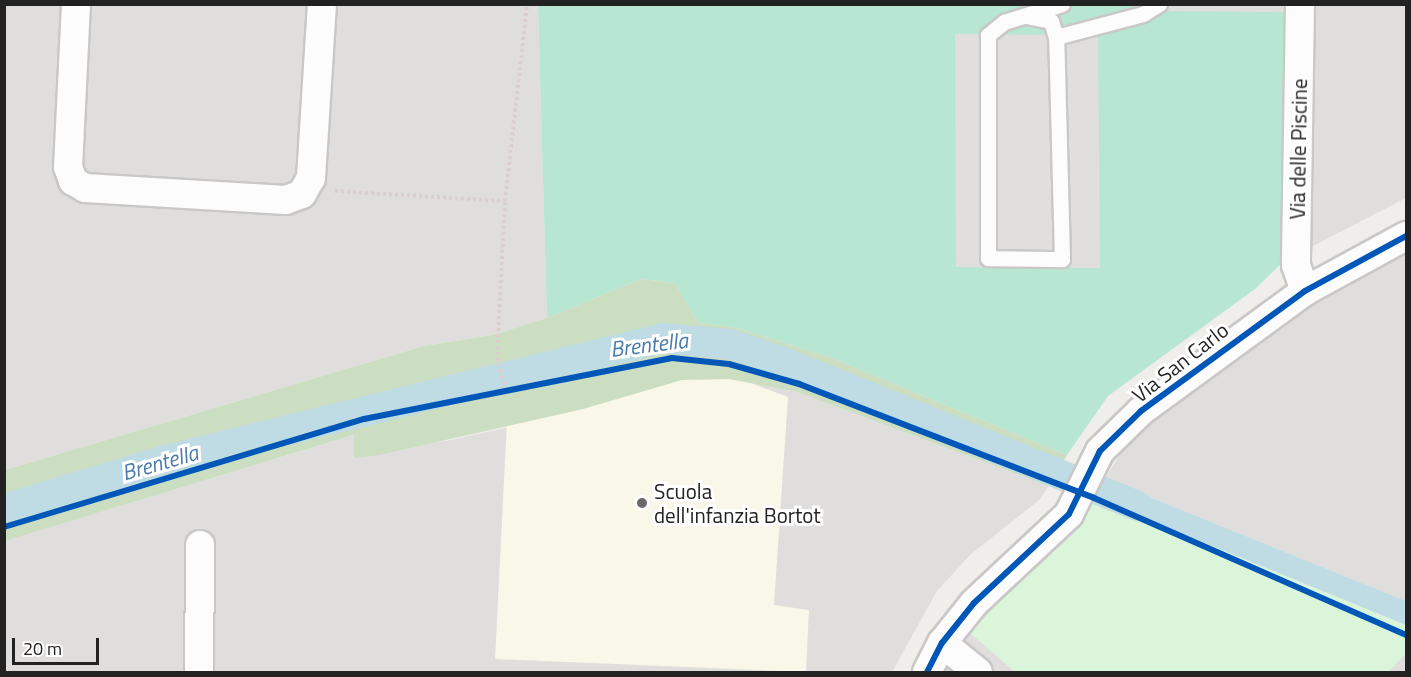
<!DOCTYPE html>
<html>
<head>
<meta charset="utf-8">
<style>
	body { margin:0 }
	#map { position:relative; width:1411px; height:677px; overflow:hidden; background:#f0eeeb; font-family:"Titillium Web",sans-serif }
	div>[style] { position:absolute }
	[style*='--x'] { left:calc(var(--x)*1px); top:calc(var(--y)*1px); width:calc(var(--w)*1px); rotate:calc(var(--a)*1deg) }
	.residential>* { inset:0; background:#dfdedc }
	.education>* { inset:0; background:#f8f7e8 }
	.forest>* { inset:0; background:#cbdec1 }
	.park>* { inset:0; background:#daf5da }
	.pitch>* { inset:0; background:#b7e6d2 }
	.parking>* { inset:0; background:#e0dfde }
	.water>* { inset:0; background:#bfdbe3 }
	.canal>* { height:30px; margin:-15px; padding:0 15px; transform-origin:15px; border-radius:15px; background:#bfdbe3 }
	.path>* { height:4px; margin-top:-2px; transform-origin:0; background:repeating-linear-gradient(90deg,#dccecd 0 3px,transparent 0 6px) }
	.roads { filter:drop-shadow(2px 0 #c9c8c7) drop-shadow(-2px 0 #c9c8c7) drop-shadow(0 2px #c9c8c7) drop-shadow(0 -2px #c9c8c7) }
	.lane>* { height:15px; margin:-7.5px; padding:0 7.5px; transform-origin:7.5px; border-radius:7.5px; background:#fdfcfc }
	.street>* { height:28px; margin:-14px; padding:0 14px; transform-origin:14px; border-radius:14px; background:#fdfcfc }
	.cycleway>* { height:6px; margin:-3px; padding:0 3px; transform-origin:3px; border-radius:3px; background:#0057b8 }
	.dots>* { width:16px; height:16px; translate:-50% -50%; box-sizing:border-box; border:3px solid #fff; border-radius:50% }
	span { translate:-50% -50%; white-space:nowrap; text-align:center; line-height:1.15; -webkit-text-stroke:6px #fff; paint-order:stroke }
	.street-label { font-size:21px; color:#222 }
	.poi-label { font-size:21px; color:#222 }
	.left { translate:0 -50%; text-align:left }
	.water-label { font-size:22px; color:#4a7aab; font-style:italic }
	.frame { position:absolute; inset:0; border:6px solid #222; pointer-events:none }
	.scale { position:absolute; left:12px; top:638px; width:87px; height:27px; box-sizing:border-box; border:3px solid #222; border-top:0; padding-left:8px; font-size:18px; line-height:21px; white-space:nowrap; color:#222; -webkit-text-stroke:4px #fff; paint-order:stroke }
</style>
</head>
<body>
<div id="map">
	<div class="residential">
		<i style="clip-path:polygon(5px 5px,538px 5px,547px 318px,493px 335px,424px 346px,5px 470px)"></i>
		<i style="clip-path:polygon(1287px 5px,1406px 5px,1406px 198px,1284px 261px)"></i>
		<i style="clip-path:polygon(1406px 247px,1406px 601px,1105px 479px,1137px 428px,1306px 298px)"></i>
		<i style="clip-path:polygon(729px 379px,797px 392px,1049px 486px,1039px 500px,971px 554px,937px 591px,892px 672px,5px 672px,4px 541px,355px 435px,419px 445px,451px 440px)"></i>
		<i style="clip-path:polygon(966px 629px,1015px 672px,942px 672px)"></i>
		<i style="clip-path:polygon(1406px 653px,1406px 672px,1388px 672px)"></i>
	</div>
	<div class="education">
		<i style="clip-path:polygon(718px 371px,788px 397px,774px 605px,809px 610px,806px 672px,495px 659px,508px 401px)"></i>
	</div>
	<div class="forest">
		<i style="clip-path:polygon(641px 279px,675px 283px,698px 323px,734px 327px,832px 358px,1067px 455px,1049px 486px,797px 392px,729px 379px,682px 380px,583px 409px,379px 455px,354px 458px,354px 435px,5px 541px,5px 470px,424px 346px,493px 335px,547px 318px)"></i>
	</div>
	<div class="park">
		<i style="clip-path:polygon(1097px 499px,1406px 625px,1406px 653px,1388px 672px,1015px 672px,966px 629px)"></i>
	</div>
	<div class="pitch">
		<i style="clip-path:polygon(538px 5px,1287px 5px,1284px 261px,1255px 289px,1108px 396px,1067px 455px,832px 358px,734px 327px,698px 323px,675px 283px,641px 279px,547px 318px)"></i>
	</div>
	<div class="parking">
		<i style="clip-path:polygon(1165px 5px,1287px 5px,1287px 12px,1165px 11px)"></i>
		<i style="clip-path:polygon(955px 34px,1098px 35px,1100px 268px,956px 267px)"></i>
	</div>
	<div class="water">
		<i style="clip-path:polygon(1105px 479px,1406px 601px,1406px 625px,1097px 499px)"></i>
	</div>
	<div class="canal">
		<i style="--x:4;--y:509;--w:165;--a:-16.9"></i>
		<i style="--x:162;--y:461;--w:516;--a:-13.79"></i>
		<i style="--x:663;--y:338;--w:67;--a:5.1"></i>
		<i style="--x:730;--y:344;--w:51;--a:18.4"></i>
		<i style="--x:778;--y:360;--w:388;--a:22.1"></i>
	</div>
	<div class="path">
		<i style="--x:335;--y:191;--w:170;--a:3.4"></i>
		<i style="--x:505;--y:201;--w:198;--a:-83.6"></i>
		<i style="--x:505;--y:390;--w:36;--a:-103"></i>
		<i style="--x:497;--y:355;--w:154;--a:-87"></i>
	</div>
	<div class="roads">
		<div class="lane">
			<i style="--x:1062;--y:4;--w:61;--a:162.8"></i>
			<i style="--x:1004;--y:22;--w:21;--a:141"></i>
			<i style="--x:988;--y:35;--w:223;--a:90"></i>
			<i style="--x:988;--y:258;--w:74;--a:0.8"></i>
			<i style="--x:1062;--y:259;--w:222;--a:-91.5"></i>
			<i style="--x:1056;--y:37;--w:90;--a:-14.8"></i>
			<i style="--x:1143;--y:14;--w:19;--a:-32"></i>
			<i style="--x:1026;--y:16;--w:25;--a:11"></i>
			<i style="--x:1051;--y:21;--w:17;--a:73"></i>
		</div>
		<div class="street">
			<i style="--x:76;--y:4;--w:163;--a:92.8"></i>
			<i style="--x:68;--y:167;--w:15;--a:70"></i>
			<i style="--x:73;--y:181;--w:14;--a:30"></i>
			<i style="--x:85;--y:188;--w:201;--a:3.4"></i>
			<i style="--x:286;--y:200;--w:17;--a:-21"></i>
			<i style="--x:302;--y:194;--w:18;--a:-61"></i>
			<i style="--x:311;--y:178;--w:174;--a:-86.4"></i>
			<i style="--x:1300;--y:4;--w:261;--a:90.9"></i>
			<i style="--x:1296;--y:265;--w:28;--a:71"></i>
			<i style="--x:942;--y:643;--w:46;--a:38.9"></i>
			<i style="--x:199;--y:672;--w:127;--a:-89.5"></i>
			<i style="--x:927;--y:672;--w:33;--a:-63"></i>
			<i style="--x:942;--y:643;--w:51;--a:-51.3"></i>
			<i style="--x:974;--y:603;--w:130;--a:-43.1"></i>
			<i style="--x:1069;--y:514;--w:70;--a:-63.8"></i>
			<i style="--x:1100;--y:451;--w:57;--a:-44.3"></i>
			<i style="--x:1141;--y:411;--w:203;--a:-36.2"></i>
			<i style="--x:1305;--y:291;--w:115;--a:-28.6"></i>
		</div>
	</div>
	<div class="cycleway">
		<i style="--x:4;--y:527;--w:376;--a:-16.7"></i>
		<i style="--x:364;--y:419;--w:314;--a:-11.2"></i>
		<i style="--x:672;--y:358;--w:57;--a:6"></i>
		<i style="--x:729;--y:364;--w:73;--a:15.9"></i>
		<i style="--x:799;--y:384;--w:316;--a:21.1"></i>
		<i style="--x:1094;--y:498;--w:341;--a:23.7"></i>
		<i style="--x:927;--y:672;--w:33;--a:-63"></i>
		<i style="--x:942;--y:643;--w:51;--a:-51.3"></i>
		<i style="--x:974;--y:603;--w:130;--a:-43.1"></i>
		<i style="--x:1069;--y:514;--w:70;--a:-63.8"></i>
		<i style="--x:1100;--y:451;--w:57;--a:-44.3"></i>
		<i style="--x:1141;--y:411;--w:203;--a:-36.2"></i>
		<i style="--x:1305;--y:291;--w:115;--a:-28.6"></i>
	</div>
	<div class="dots">
		<i style="left:642px;top:503px;background:#6a6968"></i>
	</div>
	<div class="street-label">
		<span style="left:1298px;top:149px;rotate:-89deg">Via delle Piscine</span>
		<span style="left:1180px;top:362px;rotate:-38deg">Via San Carlo</span>
	</div>
	<div class="poi-label">
		<span class="left" style="left:654px;top:503px">Scuola<br>dell'infanzia Bortot</span>
	</div>
	<div class="water-label">
		<span style="left:649px;top:345px;rotate:-7deg">Brentella</span>
		<span style="left:160px;top:463px;rotate:-16deg">Brentella</span>
	</div>
	<div class="frame"></div>
	<div class="scale">20 m</div>
</div>
</body>
</html>
